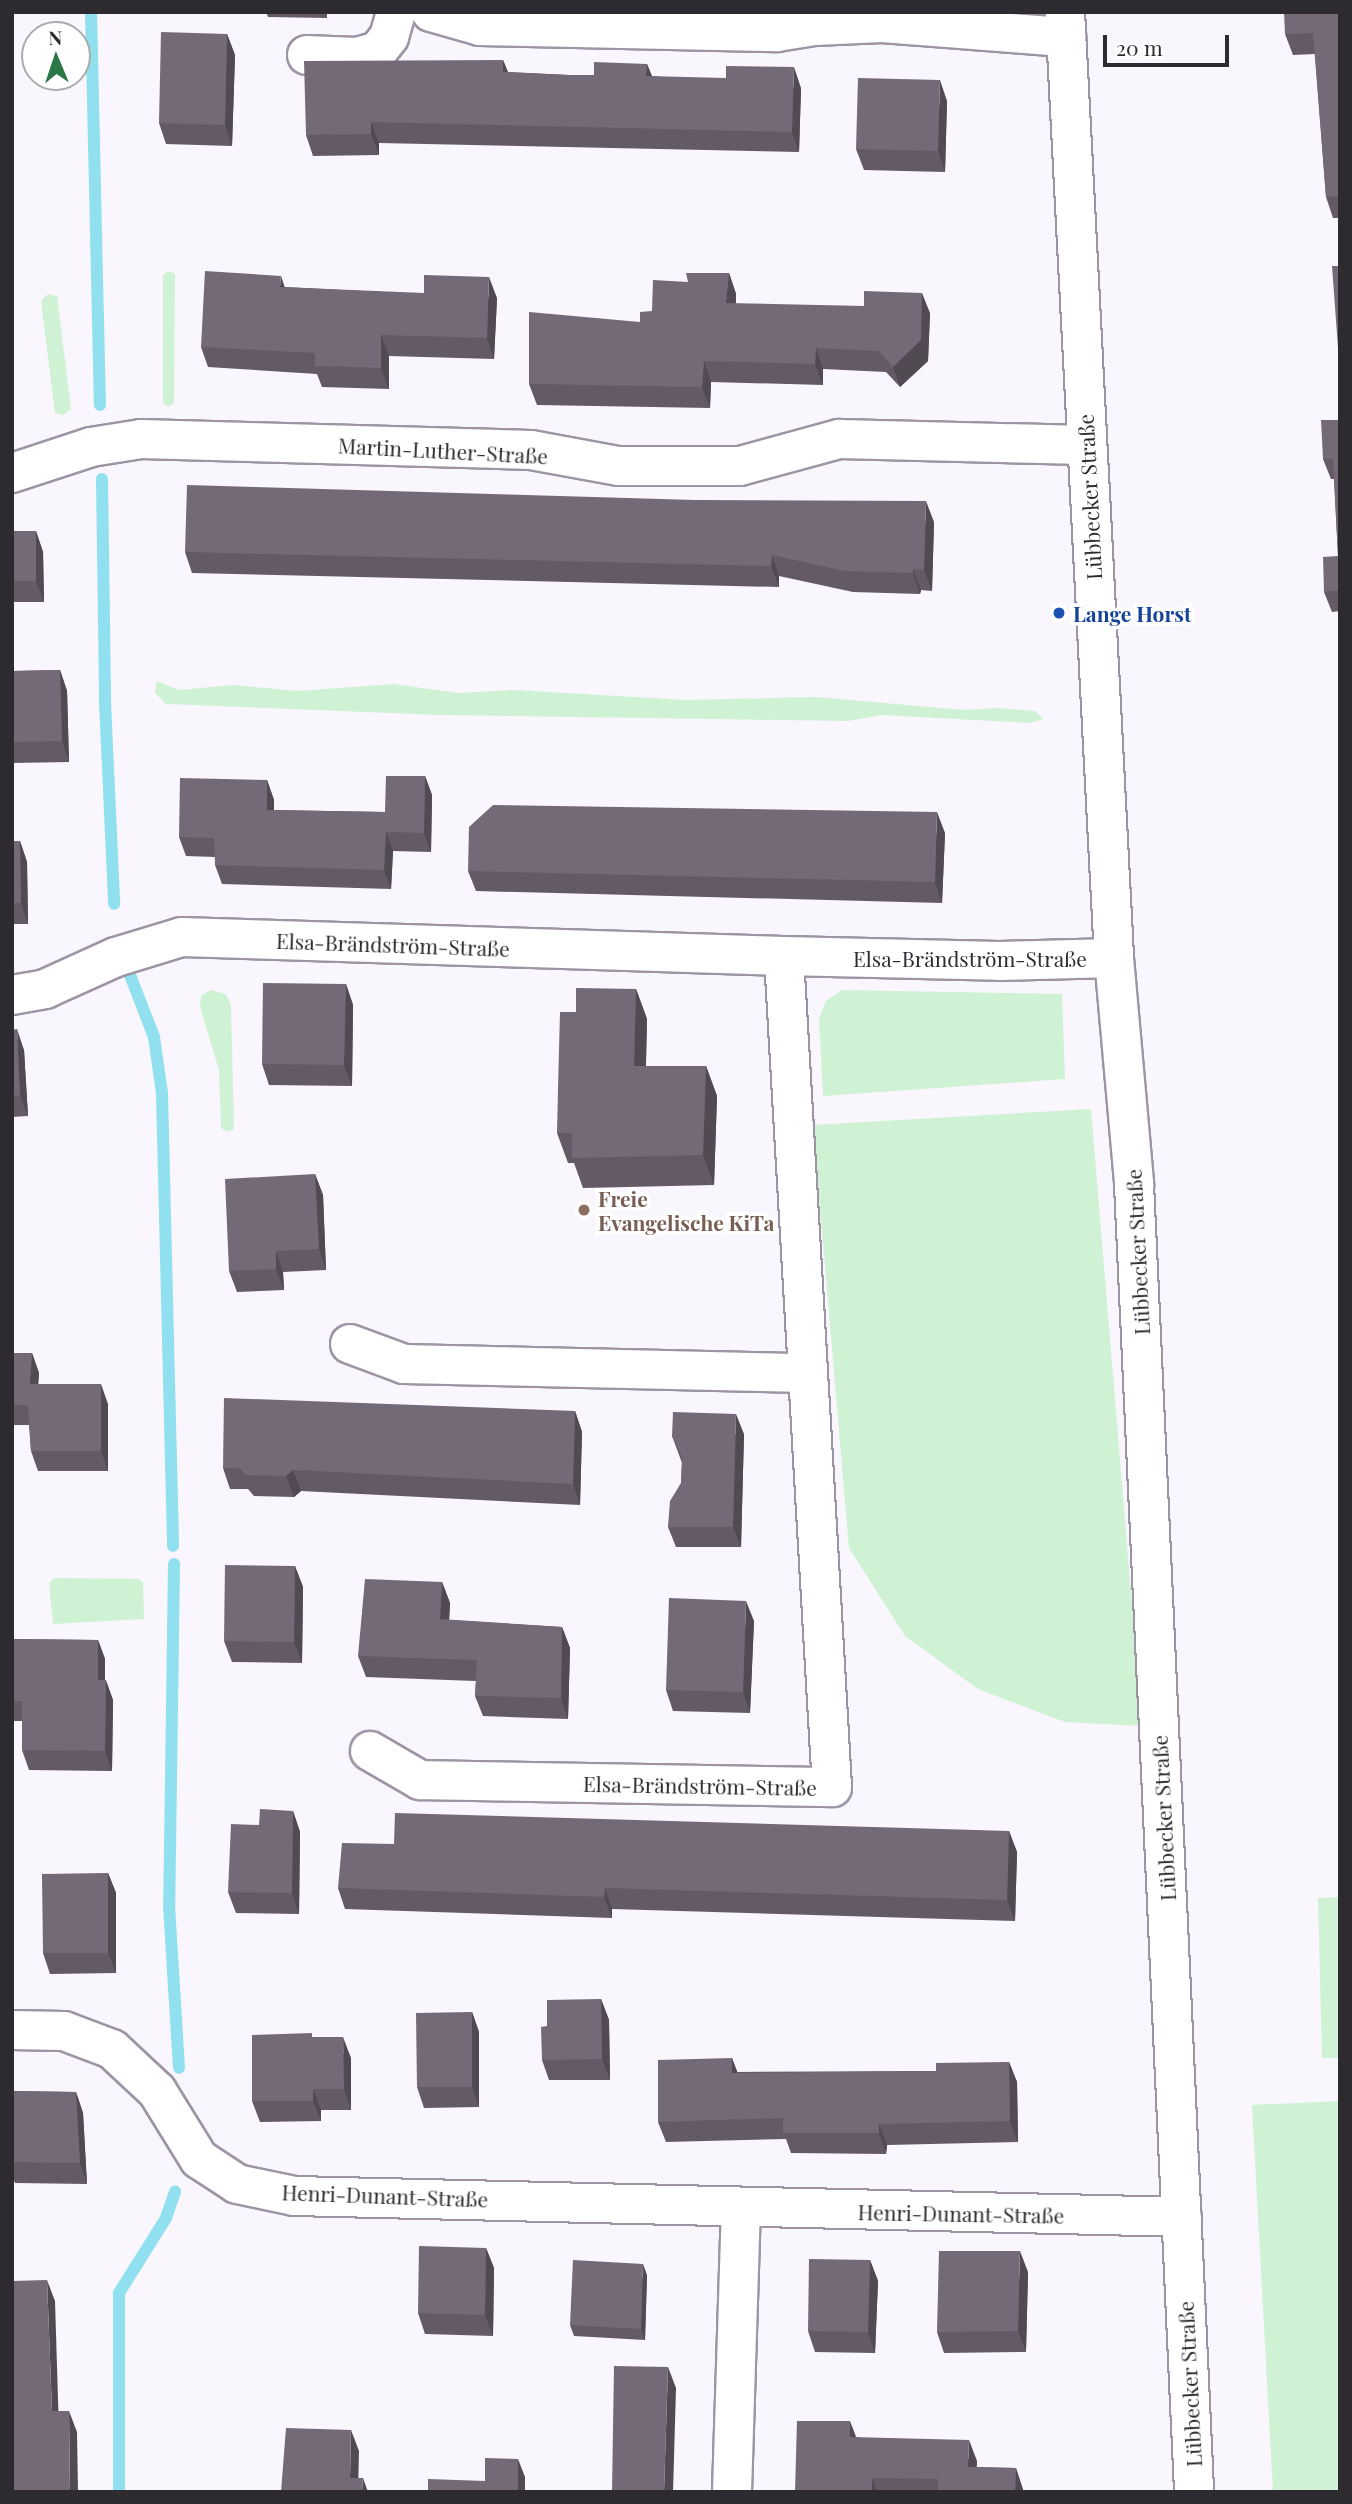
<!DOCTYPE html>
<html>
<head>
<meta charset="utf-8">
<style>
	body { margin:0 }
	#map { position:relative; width:1352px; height:2504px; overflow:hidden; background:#f9f6fd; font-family:"Playfair Display",serif }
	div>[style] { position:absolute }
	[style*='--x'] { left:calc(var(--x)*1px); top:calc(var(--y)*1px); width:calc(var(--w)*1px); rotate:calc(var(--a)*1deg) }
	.green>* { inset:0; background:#cff1d4 }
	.stream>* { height:12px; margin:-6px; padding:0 6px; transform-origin:6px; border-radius:6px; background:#90e0f0 }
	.roads { filter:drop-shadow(2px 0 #9d94a4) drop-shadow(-2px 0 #9d94a4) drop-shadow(0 2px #9d94a4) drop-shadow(0 -2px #9d94a4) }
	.minor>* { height:38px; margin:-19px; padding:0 19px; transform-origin:19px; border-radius:19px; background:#fff }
	.wall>* { inset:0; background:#645a66 }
	.shaded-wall>* { inset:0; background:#514a53 }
	.building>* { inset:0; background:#746977 }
	.dots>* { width:19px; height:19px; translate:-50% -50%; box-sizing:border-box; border:4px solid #fff; border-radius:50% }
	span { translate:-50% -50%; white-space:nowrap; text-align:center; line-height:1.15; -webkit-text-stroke:7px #fff; paint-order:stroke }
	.street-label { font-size:21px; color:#2d2a30 }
	.transit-label { font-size:21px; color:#164399; font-weight:700 }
	.left { translate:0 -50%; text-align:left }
	.education-label { font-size:21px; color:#785e54; font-weight:700 }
	.frame { position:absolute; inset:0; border:14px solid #2d2a30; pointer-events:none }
	.north { position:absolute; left:21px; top:21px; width:70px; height:70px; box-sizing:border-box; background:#fff; border:2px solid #abaaac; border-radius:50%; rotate:358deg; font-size:19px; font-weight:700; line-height:28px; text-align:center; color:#2d2a30 }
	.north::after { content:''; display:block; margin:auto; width:24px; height:32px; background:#2b7746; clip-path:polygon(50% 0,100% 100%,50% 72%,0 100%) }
	.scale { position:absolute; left:1103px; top:35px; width:126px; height:32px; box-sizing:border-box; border:4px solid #2d2a30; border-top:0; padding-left:9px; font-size:21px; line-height:24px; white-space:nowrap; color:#2d2a30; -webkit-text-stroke:5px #fff; paint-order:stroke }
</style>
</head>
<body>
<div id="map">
	<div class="green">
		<i style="clip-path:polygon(169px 271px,175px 274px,174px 403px,168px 407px,163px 403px,163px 275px)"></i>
		<i style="clip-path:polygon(48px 294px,57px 296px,71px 409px,63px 415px,55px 413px,41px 301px)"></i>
		<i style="clip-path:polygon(157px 681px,179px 690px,233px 685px,298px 691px,394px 684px,457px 693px,515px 690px,685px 700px,815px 697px,965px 710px,998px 708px,1035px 711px,1043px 719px,1030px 723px,881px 715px,848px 721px,440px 715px,166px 704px,155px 693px)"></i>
		<i style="clip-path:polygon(211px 990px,226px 994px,231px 1006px,234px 1129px,227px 1132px,221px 1128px,219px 1070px,200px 1007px,201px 996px)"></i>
		<i style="clip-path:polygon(842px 990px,1062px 994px,1065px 1079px,823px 1096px,819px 1019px,826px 1001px)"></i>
		<i style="clip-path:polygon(1091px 1109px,1142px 1726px,1065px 1722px,978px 1689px,905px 1636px,849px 1548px,813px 1125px)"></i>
		<i style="clip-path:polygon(54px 1578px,139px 1579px,143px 1582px,144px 1619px,53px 1624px,49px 1583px)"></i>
		<i style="clip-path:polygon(1340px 1897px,1340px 2058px,1322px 2058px,1318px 1898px)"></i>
		<i style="clip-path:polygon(1340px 2101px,1340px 2492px,1273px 2492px,1252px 2105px)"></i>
	</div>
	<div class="stream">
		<i style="--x:91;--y:12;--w:393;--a:88.7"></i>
		<i style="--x:102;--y:479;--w:223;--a:89.2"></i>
		<i style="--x:105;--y:702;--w:202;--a:87.4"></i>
		<i style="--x:130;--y:975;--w:66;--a:68.8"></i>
		<i style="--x:154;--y:1037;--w:57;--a:81.9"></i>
		<i style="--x:162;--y:1093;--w:453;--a:88.6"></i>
		<i style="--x:174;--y:1564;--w:341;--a:90.8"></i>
		<i style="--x:169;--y:1905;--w:163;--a:86.5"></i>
		<i style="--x:119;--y:2492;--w:199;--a:-90"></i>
		<i style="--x:119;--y:2293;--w:89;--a:-57.9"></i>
		<i style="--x:166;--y:2218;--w:28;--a:-71"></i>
	</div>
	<div class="roads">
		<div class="minor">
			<i style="--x:431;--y:12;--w:51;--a:15.9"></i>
			<i style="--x:480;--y:26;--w:297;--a:1.2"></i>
			<i style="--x:777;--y:32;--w:38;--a:-9"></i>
			<i style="--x:815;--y:26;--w:67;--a:-2.6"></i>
			<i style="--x:882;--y:23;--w:185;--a:4.4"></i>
			<i style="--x:1065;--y:12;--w:947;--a:87.03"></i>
			<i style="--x:1114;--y:958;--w:227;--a:84.9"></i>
			<i style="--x:1134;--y:1184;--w:1309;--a:87.37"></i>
			<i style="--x:307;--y:55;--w:50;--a:2.3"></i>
			<i style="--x:357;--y:57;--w:22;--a:-16"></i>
			<i style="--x:378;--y:51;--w:18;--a:-52"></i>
			<i style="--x:389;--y:37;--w:26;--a:-74"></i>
			<i style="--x:12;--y:473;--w:83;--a:-18.2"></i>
			<i style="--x:91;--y:447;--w:51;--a:-9.1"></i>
			<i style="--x:141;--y:439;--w:390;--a:1.6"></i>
			<i style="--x:531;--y:450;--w:88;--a:10.4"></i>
			<i style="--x:618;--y:466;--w:122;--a:0"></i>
			<i style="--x:740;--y:466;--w:103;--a:-15.3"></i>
			<i style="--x:839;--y:439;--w:246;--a:1.4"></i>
			<i style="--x:12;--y:995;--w:34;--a:-10"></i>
			<i style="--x:45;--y:989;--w:78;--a:-24.3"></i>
			<i style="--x:116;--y:957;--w:69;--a:-16.9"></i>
			<i style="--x:182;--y:937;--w:602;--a:1.81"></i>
			<i style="--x:784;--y:956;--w:215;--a:1.3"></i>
			<i style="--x:999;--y:961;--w:115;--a:-1.5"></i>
			<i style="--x:350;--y:1344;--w:58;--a:20.3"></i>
			<i style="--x:404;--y:1364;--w:402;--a:1.3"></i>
			<i style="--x:370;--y:1751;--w:58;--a:30.1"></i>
			<i style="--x:420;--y:1780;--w:412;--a:1"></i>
			<i style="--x:832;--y:1787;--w:832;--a:-93.31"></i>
			<i style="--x:12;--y:2030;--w:52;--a:1.1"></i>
			<i style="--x:64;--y:2031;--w:51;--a:20.6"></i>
			<i style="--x:112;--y:2049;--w:62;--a:43"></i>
			<i style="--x:157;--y:2091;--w:80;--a:58.3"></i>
			<i style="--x:199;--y:2159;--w:45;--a:33.3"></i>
			<i style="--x:237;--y:2184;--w:58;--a:11.9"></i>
			<i style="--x:294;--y:2196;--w:888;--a:1.35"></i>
			<i style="--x:732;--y:2492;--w:282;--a:-88.2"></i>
		</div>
	</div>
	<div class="wall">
		<i style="clip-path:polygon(266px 12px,327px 12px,327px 18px,268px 17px)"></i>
		<i style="clip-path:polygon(1340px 12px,1340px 218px,1333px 218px,1326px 197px,1315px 54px,1293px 55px,1285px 34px)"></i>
		<i style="clip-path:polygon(227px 34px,235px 55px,232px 146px,166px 144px,159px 123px)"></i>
		<i style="clip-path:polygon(503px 60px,508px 72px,569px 75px,594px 75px,647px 64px,652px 76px,801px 88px,799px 152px,379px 143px,379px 155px,313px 156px,306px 135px)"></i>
		<i style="clip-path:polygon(947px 101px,945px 172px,864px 170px,856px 149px)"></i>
		<i style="clip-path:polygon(729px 273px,736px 294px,736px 304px,930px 313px,928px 361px,900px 387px,886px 372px,823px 369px,823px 385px,711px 382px,710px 408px,537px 405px,529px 384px,640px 322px,688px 282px)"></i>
		<i style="clip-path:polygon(285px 287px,497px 298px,494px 359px,389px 356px,389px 389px,322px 387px,317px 374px,208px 367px,201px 347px)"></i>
		<i style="clip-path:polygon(1340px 420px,1340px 611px,1332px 612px,1324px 592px,1338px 556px,1334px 479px,1331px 479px,1323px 459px)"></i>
		<i style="clip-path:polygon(934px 522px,932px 591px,921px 590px,920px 594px,853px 592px,779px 576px,779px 587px,192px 573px,185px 552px)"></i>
		<i style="clip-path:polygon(12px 531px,36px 531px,43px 552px,44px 602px,12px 602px)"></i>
		<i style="clip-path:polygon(60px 670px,67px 691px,69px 762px,12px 763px,12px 671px)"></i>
		<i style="clip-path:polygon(425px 776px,432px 795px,431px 852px,393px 851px,391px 889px,222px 884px,215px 865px,215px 857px,186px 856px,179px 837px,267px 780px,274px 800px,274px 810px,385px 812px)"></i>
		<i style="clip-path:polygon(945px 833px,942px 903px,476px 891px,468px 871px)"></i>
		<i style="clip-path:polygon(12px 841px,20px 841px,27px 862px,28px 924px,12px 924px)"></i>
		<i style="clip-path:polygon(346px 984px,353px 1005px,352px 1086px,269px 1085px,262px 1064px)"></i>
		<i style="clip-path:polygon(636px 989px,647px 1019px,646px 1066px,706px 1066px,717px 1096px,714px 1185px,583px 1188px,574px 1163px,568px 1163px,557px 1133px,576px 1012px)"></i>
		<i style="clip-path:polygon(12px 1030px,24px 1050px,28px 1116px,12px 1117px)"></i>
		<i style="clip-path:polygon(315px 1174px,323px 1195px,326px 1270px,283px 1272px,284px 1290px,237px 1292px,229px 1271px)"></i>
		<i style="clip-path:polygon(12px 1353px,32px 1353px,39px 1373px,38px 1384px,108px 1404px,108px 1471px,38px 1471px,31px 1451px,29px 1425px,12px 1425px)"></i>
		<i style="clip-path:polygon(575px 1411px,582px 1432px,580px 1505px,301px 1491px,294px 1497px,254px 1496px,248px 1489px,230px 1489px,223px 1468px)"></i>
		<i style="clip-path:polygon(744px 1434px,741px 1547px,676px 1547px,668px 1527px,681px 1483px,682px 1463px,672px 1436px)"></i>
		<i style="clip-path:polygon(295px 1566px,303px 1587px,302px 1663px,232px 1662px,224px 1641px)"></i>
		<i style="clip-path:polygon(442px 1582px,450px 1603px,449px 1620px,562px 1627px,570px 1648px,568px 1719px,483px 1716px,475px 1696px,476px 1681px,366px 1677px,358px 1656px)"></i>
		<i style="clip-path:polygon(754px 1621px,750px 1713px,673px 1711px,666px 1690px)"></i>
		<i style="clip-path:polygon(12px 1639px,98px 1640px,105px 1659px,105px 1680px,113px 1700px,112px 1771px,29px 1770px,22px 1750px,22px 1721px,12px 1721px)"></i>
		<i style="clip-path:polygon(293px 1811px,300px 1832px,299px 1914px,236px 1913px,228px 1892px,259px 1825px)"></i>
		<i style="clip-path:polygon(1009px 1831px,1017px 1852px,1015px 1921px,612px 1909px,612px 1918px,345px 1909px,338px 1888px,394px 1844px)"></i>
		<i style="clip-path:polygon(108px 1873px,116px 1893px,116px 1973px,50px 1974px,43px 1953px)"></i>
		<i style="clip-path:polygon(601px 1999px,609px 2020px,610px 2080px,549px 2080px,542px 2060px,547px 2026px)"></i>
		<i style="clip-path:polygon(472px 2012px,479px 2032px,479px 2107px,424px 2108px,417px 2087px)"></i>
		<i style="clip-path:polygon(314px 2037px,351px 2058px,351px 2110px,321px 2110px,321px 2121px,260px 2122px,252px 2101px)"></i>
		<i style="clip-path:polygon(732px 2058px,737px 2072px,936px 2071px,1009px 2062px,1017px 2082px,1018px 2142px,887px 2145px,886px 2154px,791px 2153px,786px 2139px,666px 2142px,658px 2122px)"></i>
		<i style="clip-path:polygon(12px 2091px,76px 2092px,83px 2113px,87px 2184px,15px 2183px,12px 2175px)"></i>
		<i style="clip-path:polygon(486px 2248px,494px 2268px,493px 2336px,425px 2334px,418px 2313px)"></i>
		<i style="clip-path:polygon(870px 2260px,878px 2281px,875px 2353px,815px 2352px,808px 2331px)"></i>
		<i style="clip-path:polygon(1028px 2272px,1026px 2352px,944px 2353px,937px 2332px)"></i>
		<i style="clip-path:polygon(647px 2275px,645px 2340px,574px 2336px,570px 2325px)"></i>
		<i style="clip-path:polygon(856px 2437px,977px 2461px,976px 2467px,1016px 2468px,1023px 2492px,795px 2492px)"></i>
	</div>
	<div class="shaded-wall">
		<i style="clip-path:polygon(227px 34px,235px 55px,232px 146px,225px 125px)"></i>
		<i style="clip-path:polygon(503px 60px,511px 80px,503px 72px)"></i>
		<i style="clip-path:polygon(647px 64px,655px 84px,646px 76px)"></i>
		<i style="clip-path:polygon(794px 67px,801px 88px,799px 152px,792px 132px)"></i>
		<i style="clip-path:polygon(940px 80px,947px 101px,945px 172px,938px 151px)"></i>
		<i style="clip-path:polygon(371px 122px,379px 143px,379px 155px,371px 134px)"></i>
		<i style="clip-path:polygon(729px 273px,736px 294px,734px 324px,726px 303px)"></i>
		<i style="clip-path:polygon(281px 276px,288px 297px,280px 287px)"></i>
		<i style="clip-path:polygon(489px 277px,497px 298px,494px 359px,487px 338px)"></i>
		<i style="clip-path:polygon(922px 293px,930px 313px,928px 361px,900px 387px,893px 367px)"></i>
		<i style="clip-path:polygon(381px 335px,389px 356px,389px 389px,381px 368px)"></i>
		<i style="clip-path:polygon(816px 348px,823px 369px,823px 385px,815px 364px)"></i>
		<i style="clip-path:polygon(704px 361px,711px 382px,710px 408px,702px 387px)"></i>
		<i style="clip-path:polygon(926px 501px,934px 522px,932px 591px,924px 570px)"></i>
		<i style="clip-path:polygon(36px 531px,43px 552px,44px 602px,36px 581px)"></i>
		<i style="clip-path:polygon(772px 555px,779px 576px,779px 587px,771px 566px)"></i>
		<i style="clip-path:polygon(913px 569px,921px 590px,920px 594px,913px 573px)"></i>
		<i style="clip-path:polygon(60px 670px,67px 691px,69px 762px,62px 741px)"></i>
		<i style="clip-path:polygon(425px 776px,432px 795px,431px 852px,424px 833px)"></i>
		<i style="clip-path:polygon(267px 780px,274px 800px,274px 829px,267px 810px)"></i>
		<i style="clip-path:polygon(937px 812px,945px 833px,942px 903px,935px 882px)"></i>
		<i style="clip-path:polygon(386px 832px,393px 851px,391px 889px,384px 870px)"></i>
		<i style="clip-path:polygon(20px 841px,27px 862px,28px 924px,21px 903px)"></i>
		<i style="clip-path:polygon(346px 984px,353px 1005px,352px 1086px,344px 1065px)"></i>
		<i style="clip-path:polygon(636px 989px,647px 1019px,645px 1096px,634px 1066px)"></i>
		<i style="clip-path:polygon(17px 1029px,24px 1050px,28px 1116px,20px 1095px)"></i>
		<i style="clip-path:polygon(706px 1066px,717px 1096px,714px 1185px,703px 1155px)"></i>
		<i style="clip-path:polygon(315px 1174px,323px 1195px,326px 1270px,319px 1249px)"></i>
		<i style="clip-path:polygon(276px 1251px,283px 1272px,284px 1290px,276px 1269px)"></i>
		<i style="clip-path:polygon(32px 1353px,39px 1373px,37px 1404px,30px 1384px)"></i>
		<i style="clip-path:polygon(101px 1384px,108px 1404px,108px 1471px,101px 1451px)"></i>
		<i style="clip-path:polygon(575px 1411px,582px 1432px,580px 1505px,573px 1484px)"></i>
		<i style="clip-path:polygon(736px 1414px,744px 1434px,741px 1547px,733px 1527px)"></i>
		<i style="clip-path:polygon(293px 1470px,301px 1491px,294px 1497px,286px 1476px)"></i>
		<i style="clip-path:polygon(295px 1566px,303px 1587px,302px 1663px,294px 1642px)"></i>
		<i style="clip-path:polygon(442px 1582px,450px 1603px,448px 1640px,440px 1619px)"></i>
		<i style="clip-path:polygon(746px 1601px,754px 1621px,750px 1713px,743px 1692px)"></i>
		<i style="clip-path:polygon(562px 1627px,570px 1648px,568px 1719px,561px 1698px)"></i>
		<i style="clip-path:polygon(98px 1640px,105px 1659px,105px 1699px,98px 1680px)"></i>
		<i style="clip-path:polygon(106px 1680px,113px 1700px,112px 1771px,105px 1751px)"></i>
		<i style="clip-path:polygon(293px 1811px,300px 1832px,299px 1914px,292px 1893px)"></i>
		<i style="clip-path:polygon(1009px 1831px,1017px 1852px,1015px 1921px,1007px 1900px)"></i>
		<i style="clip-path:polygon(108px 1873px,116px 1893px,116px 1973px,108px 1953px)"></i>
		<i style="clip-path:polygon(605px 1888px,612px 1909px,612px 1918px,604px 1897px)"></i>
		<i style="clip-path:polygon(601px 1999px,609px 2020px,610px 2080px,602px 2059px)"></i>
		<i style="clip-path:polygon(472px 2012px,479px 2032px,479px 2107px,472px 2087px)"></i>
		<i style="clip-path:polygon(343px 2037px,351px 2058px,351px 2110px,344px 2089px)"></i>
		<i style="clip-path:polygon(732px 2058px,740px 2079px,732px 2073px)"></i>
		<i style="clip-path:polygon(1009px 2062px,1017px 2082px,1018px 2142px,1010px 2121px)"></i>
		<i style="clip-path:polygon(313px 2089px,321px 2110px,321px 2121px,313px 2101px)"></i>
		<i style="clip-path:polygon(76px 2092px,83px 2113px,87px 2184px,80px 2163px)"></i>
		<i style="clip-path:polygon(879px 2124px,887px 2145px,886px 2154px,879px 2133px)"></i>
		<i style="clip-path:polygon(486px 2248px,494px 2268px,493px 2336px,485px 2315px)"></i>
		<i style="clip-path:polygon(1020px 2251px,1028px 2272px,1026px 2352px,1018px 2331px)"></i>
		<i style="clip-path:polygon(870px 2260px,878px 2281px,875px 2353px,868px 2332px)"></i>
		<i style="clip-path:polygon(643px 2264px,647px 2275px,645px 2340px,641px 2329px)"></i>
		<i style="clip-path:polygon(47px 2280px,55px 2301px,59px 2432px,52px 2411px)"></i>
		<i style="clip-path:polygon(668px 2367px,676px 2388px,673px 2492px,664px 2492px)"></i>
		<i style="clip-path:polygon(69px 2411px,77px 2432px,78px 2492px,70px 2492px)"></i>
		<i style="clip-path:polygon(850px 2421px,858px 2442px,850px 2437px)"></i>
		<i style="clip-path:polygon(351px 2430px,359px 2451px,358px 2492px,350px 2478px)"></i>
		<i style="clip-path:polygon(969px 2440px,977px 2461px,976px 2488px,968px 2467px)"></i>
		<i style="clip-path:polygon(518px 2459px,525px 2477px,525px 2492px,518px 2492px)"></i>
		<i style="clip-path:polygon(1016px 2468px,1023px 2489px,1023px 2492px,1015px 2492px)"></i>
		<i style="clip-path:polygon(363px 2478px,368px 2492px,362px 2492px)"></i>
		<i style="clip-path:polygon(872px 2478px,877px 2492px,872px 2492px)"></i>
	</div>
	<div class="building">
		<i style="clip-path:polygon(1284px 12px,1340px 12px,1340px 196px,1326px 197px,1313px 33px,1285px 34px)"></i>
		<i style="clip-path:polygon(161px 32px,227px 34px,225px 125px,159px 123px)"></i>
		<i style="clip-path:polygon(503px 60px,503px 72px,569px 75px,594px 75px,594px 62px,647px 64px,646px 76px,726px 78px,726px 66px,794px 67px,792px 132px,371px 122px,371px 134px,306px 135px,304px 61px)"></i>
		<i style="clip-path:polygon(858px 78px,940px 80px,938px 151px,856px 149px)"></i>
		<i style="clip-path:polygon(1332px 266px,1340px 266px,1340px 348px,1338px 348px)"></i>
		<i style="clip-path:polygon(205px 271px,281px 276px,280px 287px,424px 293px,424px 275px,489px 277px,487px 338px,381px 335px,381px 368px,315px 366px,315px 353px,201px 347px)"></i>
		<i style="clip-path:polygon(686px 273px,729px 273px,726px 303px,864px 306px,864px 291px,922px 293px,921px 340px,893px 367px,879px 351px,816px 348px,815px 364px,704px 361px,702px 387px,529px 384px,529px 312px,640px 322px,640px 312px,652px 311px,653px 280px,688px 282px)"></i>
		<i style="clip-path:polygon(1321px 420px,1340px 420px,1340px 590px,1324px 592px,1323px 557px,1338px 556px,1333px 459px,1323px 459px)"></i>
		<i style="clip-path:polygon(187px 485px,697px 500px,926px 501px,924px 570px,913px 569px,913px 573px,845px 571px,772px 555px,771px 566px,185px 552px)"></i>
		<i style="clip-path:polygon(12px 531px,36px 531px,36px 581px,12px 581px)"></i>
		<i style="clip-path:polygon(60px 670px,62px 741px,12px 742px,12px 671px)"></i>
		<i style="clip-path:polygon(386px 776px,425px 776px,424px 833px,386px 832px,384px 870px,215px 865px,214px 838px,179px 837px,180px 778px,267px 780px,267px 810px,385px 812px)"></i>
		<i style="clip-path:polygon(493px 805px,937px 812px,935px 882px,468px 871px,469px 827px)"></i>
		<i style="clip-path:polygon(12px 841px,20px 841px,21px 903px,12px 903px)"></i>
		<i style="clip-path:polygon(263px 983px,346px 984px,344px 1065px,262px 1064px)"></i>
		<i style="clip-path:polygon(576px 988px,636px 989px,634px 1066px,706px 1066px,703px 1155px,572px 1158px,572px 1133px,557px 1133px,558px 1089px,560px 1012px,576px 1012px)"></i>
		<i style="clip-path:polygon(17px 1029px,20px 1095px,12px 1096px,12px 1030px)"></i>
		<i style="clip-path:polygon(315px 1174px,319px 1249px,276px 1251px,276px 1269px,229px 1271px,225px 1179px)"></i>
		<i style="clip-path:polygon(12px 1353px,32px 1353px,30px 1384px,101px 1384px,101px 1451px,31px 1451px,28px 1405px,12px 1405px)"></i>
		<i style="clip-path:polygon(224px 1398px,575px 1411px,573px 1484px,293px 1470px,286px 1476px,246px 1475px,240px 1468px,223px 1468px)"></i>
		<i style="clip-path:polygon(673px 1412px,736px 1414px,733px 1527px,668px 1527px,670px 1501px,681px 1483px,682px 1457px,672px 1436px)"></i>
		<i style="clip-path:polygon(225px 1565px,295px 1566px,294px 1642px,224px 1641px)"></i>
		<i style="clip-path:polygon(365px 1579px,442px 1582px,440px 1619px,562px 1627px,561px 1698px,475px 1696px,477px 1660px,358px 1656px)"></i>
		<i style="clip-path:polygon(669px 1598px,746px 1601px,743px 1692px,666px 1690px)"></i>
		<i style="clip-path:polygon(12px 1639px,98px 1640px,98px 1680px,106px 1680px,105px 1751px,22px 1750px,22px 1701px,12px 1701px)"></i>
		<i style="clip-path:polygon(260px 1809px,293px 1811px,292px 1893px,228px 1892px,231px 1824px,259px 1825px)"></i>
		<i style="clip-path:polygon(395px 1813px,1009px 1831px,1007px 1900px,605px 1888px,604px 1897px,338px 1888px,342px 1843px,394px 1844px)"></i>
		<i style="clip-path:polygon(108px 1873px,108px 1953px,43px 1953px,42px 1874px)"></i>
		<i style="clip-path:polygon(601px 1999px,602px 2059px,542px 2060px,541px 2027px,547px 2026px,547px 2000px)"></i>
		<i style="clip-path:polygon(472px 2012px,472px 2087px,417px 2087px,416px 2013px)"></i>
		<i style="clip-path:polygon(312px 2033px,312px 2037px,343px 2037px,344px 2089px,313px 2089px,313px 2101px,252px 2101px,252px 2035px)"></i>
		<i style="clip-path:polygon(732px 2058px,732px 2073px,936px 2071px,936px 2063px,1009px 2062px,1010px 2121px,879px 2124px,879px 2133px,783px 2133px,783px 2118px,658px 2122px,658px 2060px)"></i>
		<i style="clip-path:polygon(12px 2091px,76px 2092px,80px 2163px,12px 2162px)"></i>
		<i style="clip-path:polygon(419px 2246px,486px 2248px,485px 2315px,418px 2313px)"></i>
		<i style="clip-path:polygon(939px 2251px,1020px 2251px,1018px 2331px,937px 2332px)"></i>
		<i style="clip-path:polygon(809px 2259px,870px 2260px,868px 2332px,808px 2331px)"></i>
		<i style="clip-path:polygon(573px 2260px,643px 2264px,641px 2329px,570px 2325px)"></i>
		<i style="clip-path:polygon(47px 2280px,52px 2411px,69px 2411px,70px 2492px,12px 2492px,12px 2281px)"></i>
		<i style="clip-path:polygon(614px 2366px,668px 2367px,664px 2492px,612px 2492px)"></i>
		<i style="clip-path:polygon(797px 2421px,850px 2421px,850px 2437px,969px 2440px,968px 2467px,1016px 2468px,1015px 2492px,938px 2492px,938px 2479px,872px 2478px,872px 2492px,795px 2492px)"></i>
		<i style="clip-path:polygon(286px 2428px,351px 2430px,350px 2478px,363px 2478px,362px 2492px,281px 2492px)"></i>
		<i style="clip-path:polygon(485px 2458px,518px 2459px,518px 2492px,428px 2492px,428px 2479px,485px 2481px)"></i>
	</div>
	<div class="dots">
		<i style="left:1059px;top:613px;background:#1a4fb4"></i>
		<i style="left:584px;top:1210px;background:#8d6e63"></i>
	</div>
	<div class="street-label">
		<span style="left:443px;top:450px;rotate:3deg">Martin-Luther-Straße</span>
		<span style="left:1089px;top:497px;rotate:-93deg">Lübbecker Straße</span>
		<span style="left:393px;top:944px;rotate:2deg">Elsa-Brändström-Straße</span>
		<span style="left:970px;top:958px">Elsa-Brändström-Straße</span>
		<span style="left:1137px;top:1252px;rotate:-93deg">Lübbecker Straße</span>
		<span style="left:700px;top:1785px;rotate:1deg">Elsa-Brändström-Straße</span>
		<span style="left:1163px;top:1818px;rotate:-93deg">Lübbecker Straße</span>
		<span style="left:385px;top:2195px;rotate:2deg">Henri-Dunant-Straße</span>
		<span style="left:961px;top:2213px;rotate:1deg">Henri-Dunant-Straße</span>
		<span style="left:1189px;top:2384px;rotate:-93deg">Lübbecker Straße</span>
	</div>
	<div class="transit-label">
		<span class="left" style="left:1073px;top:613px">Lange Horst</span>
	</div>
	<div class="education-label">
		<span class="left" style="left:598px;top:1210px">Freie<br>Evangelische KiTa</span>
	</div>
	<div class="frame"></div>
	<div class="north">N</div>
	<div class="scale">20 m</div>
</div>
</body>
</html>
